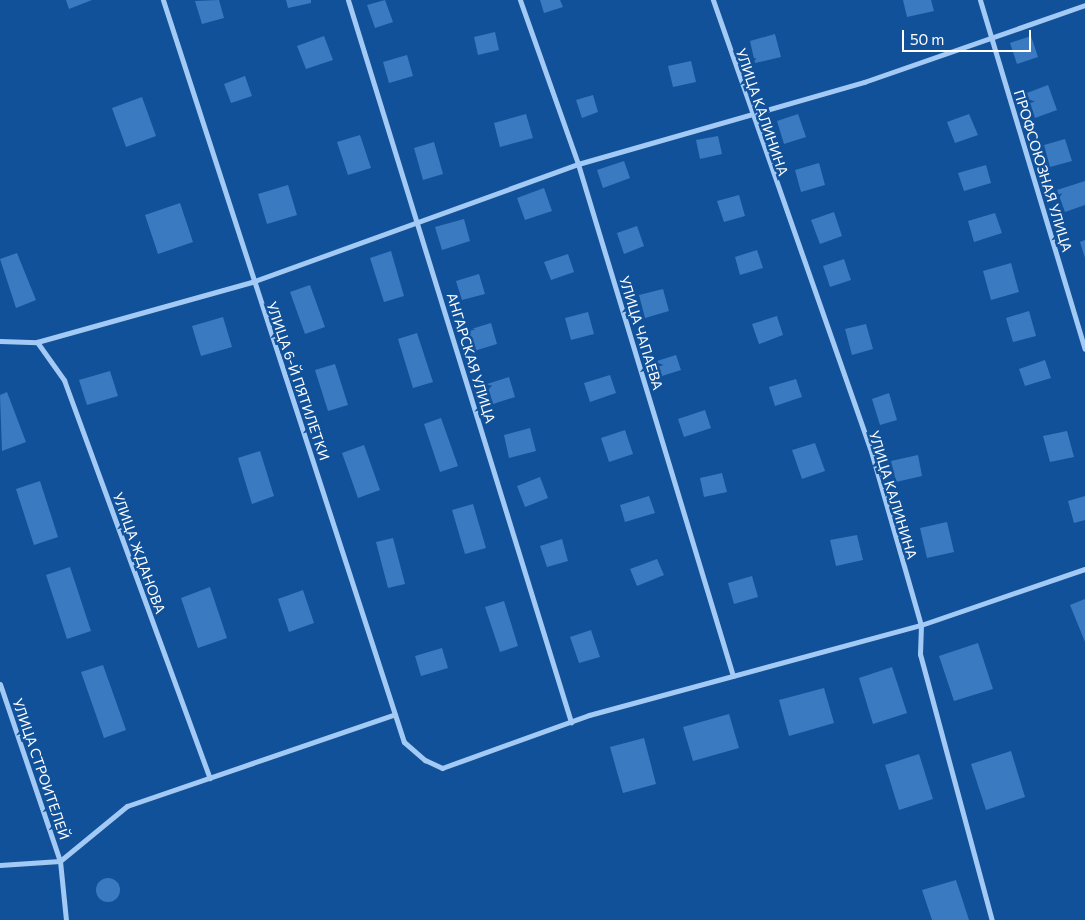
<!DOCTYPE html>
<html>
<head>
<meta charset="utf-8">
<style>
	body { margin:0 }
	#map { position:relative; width:1085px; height:920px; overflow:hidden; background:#11519a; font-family:Commissioner,sans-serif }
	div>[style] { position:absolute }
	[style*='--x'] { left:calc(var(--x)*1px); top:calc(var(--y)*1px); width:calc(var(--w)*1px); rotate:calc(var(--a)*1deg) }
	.building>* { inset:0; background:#3a7ac1 }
	.round { border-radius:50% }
	.minor>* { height:5px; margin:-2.5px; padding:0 2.5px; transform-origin:2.5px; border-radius:2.5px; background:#a3caf4 }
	span { translate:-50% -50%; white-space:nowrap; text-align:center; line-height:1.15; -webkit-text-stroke:5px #11519a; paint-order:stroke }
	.street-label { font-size:14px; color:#fff }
	.scale { position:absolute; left:902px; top:30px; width:129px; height:22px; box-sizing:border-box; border:2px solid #fff; border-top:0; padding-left:6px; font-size:15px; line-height:18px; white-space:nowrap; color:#fff; -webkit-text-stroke:4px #11519a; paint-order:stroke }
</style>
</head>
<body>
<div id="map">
	<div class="building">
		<i style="clip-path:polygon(66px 0,92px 0,69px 9px)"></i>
		<i style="clip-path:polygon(219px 0,224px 18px,202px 24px,195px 1px)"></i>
		<i style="clip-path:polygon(286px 0,311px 0,311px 3px,288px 8px)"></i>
		<i style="clip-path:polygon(385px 0,393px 22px,375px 28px,367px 5px)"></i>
		<i style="clip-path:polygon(540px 0,560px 0,563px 7px,544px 13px)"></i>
		<i style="clip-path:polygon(903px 0,931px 0,934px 11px,907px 17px)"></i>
		<i style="clip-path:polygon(495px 32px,499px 50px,478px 55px,474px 37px)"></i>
		<i style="clip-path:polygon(775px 34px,781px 57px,755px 63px,750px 41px)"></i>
		<i style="clip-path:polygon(324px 36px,333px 60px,306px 69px,297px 46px)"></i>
		<i style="clip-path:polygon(1031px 36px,1038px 57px,1017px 64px,1010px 43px)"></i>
		<i style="clip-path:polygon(407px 55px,413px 76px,389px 83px,383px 62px)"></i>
		<i style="clip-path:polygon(691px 61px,696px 82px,673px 87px,668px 66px)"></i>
		<i style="clip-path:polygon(245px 76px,252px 96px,231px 103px,224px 84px)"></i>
		<i style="clip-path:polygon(1048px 85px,1057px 110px,1035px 118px,1027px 93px)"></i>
		<i style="clip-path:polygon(593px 95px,598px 112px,582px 118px,576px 100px)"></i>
		<i style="clip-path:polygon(142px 97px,156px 136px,126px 147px,112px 108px)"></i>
		<i style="clip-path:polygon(526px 114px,533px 138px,500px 147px,494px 123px)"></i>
		<i style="clip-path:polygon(798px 114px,806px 137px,784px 144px,777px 121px)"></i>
		<i style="clip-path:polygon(969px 114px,978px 135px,955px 143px,947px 122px)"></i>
		<i style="clip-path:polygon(360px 135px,371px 168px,348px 175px,337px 142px)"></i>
		<i style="clip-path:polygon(718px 136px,722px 154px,700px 159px,696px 140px)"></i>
		<i style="clip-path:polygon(1065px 139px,1072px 161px,1050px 167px,1044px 145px)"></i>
		<i style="clip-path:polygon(434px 142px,443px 174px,423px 180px,414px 148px)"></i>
		<i style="clip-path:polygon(624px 161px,630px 178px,603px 188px,597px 170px)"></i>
		<i style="clip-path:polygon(819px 163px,825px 185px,801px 192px,795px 170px)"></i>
		<i style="clip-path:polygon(986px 165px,991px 183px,964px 191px,958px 173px)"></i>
		<i style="clip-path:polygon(1085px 181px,1085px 205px,1065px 212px,1057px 190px)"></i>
		<i style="clip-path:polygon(288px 185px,297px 215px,267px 224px,258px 194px)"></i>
		<i style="clip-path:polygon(544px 188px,552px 211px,525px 220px,517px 198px)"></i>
		<i style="clip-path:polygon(739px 195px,745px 216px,724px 222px,717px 201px)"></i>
		<i style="clip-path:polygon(180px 203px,193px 242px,158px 254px,145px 215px)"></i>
		<i style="clip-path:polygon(834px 212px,842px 236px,820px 244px,811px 220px)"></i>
		<i style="clip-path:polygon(995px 213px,1002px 233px,974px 242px,968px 221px)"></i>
		<i style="clip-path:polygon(464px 219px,470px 241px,442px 250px,435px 227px)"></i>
		<i style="clip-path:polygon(637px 226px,644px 246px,624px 254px,617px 233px)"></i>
		<i style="clip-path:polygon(1085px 240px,1085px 258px,1080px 242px)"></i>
		<i style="clip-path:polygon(757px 250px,763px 268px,740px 275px,735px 257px)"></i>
		<i style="clip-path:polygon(391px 251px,404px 296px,384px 302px,370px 258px)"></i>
		<i style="clip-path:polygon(17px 253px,36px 300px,16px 308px,0 259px)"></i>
		<i style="clip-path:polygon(568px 254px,574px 272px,551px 280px,544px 262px)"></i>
		<i style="clip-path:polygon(844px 259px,851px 280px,830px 287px,823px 266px)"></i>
		<i style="clip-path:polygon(1011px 263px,1019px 292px,991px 300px,983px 271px)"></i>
		<i style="clip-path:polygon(479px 274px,485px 294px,462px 300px,456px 281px)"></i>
		<i style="clip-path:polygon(310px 285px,325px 327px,305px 334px,290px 292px)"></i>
		<i style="clip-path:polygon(663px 289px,669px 311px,645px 318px,639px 295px)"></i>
		<i style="clip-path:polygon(1029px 311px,1036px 336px,1013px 342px,1006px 318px)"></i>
		<i style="clip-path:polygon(588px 312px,594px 334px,571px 340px,565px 318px)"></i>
		<i style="clip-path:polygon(777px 316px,783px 335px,759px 344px,752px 324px)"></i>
		<i style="clip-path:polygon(223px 317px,232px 347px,201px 356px,192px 326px)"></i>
		<i style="clip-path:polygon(491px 323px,497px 344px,474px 351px,468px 330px)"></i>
		<i style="clip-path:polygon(866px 324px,873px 349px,852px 355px,845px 329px)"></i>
		<i style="clip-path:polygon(417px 333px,433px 382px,413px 388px,398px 339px)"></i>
		<i style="clip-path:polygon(676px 355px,681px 370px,662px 376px,657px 361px)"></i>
		<i style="clip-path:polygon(1045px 360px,1051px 378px,1025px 386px,1019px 369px)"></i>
		<i style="clip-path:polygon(335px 364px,348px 405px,328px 411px,315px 370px)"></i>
		<i style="clip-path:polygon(110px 371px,118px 396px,87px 405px,79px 380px)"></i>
		<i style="clip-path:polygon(610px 375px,616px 393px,590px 402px,584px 383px)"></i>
		<i style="clip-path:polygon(509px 377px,515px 397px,493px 404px,487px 384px)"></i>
		<i style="clip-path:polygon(796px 379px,802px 397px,775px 406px,769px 387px)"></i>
		<i style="clip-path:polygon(7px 392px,26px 442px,2px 451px,0 395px)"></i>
		<i style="clip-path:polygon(889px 393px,897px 420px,880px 425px,872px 399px)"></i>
		<i style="clip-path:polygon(705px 410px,711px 428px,684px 437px,678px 419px)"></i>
		<i style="clip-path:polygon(441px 418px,458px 466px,440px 472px,424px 424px)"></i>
		<i style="clip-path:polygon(530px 428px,536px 451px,509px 458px,504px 435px)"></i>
		<i style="clip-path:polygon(625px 430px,633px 454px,609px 462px,601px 438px)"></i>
		<i style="clip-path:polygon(1067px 431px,1074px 457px,1050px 462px,1043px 436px)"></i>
		<i style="clip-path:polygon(815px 443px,825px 471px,802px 479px,792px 450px)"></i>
		<i style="clip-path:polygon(364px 445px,380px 490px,358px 498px,342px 453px)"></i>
		<i style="clip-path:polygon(260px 451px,274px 496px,252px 504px,238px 458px)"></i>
		<i style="clip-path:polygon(918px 455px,922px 476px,896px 482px,891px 461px)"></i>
		<i style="clip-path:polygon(722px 473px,727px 492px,704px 497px,700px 478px)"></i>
		<i style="clip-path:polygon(540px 477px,548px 498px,525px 507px,517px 486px)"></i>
		<i style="clip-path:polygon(40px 481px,58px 537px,34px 545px,16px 489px)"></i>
		<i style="clip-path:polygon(649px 496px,655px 513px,625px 522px,620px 505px)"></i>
		<i style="clip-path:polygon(1085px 496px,1085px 520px,1074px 523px,1068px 501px)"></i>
		<i style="clip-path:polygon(473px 504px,486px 548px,465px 554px,452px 510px)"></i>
		<i style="clip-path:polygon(947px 522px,954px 552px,927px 558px,920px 528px)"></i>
		<i style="clip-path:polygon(857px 535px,863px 560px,836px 566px,830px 540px)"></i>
		<i style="clip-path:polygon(393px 538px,405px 584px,388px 588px,376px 542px)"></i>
		<i style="clip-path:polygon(562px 539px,568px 561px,547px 567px,540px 546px)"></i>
		<i style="clip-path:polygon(657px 559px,664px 575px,637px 586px,630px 569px)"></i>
		<i style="clip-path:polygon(70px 567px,91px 631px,67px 639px,46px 575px)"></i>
		<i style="clip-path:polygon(752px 576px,758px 597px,734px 604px,728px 583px)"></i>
		<i style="clip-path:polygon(210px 587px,227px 638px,198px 648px,181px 598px)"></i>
		<i style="clip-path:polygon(303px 590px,314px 623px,289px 632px,278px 599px)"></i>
		<i style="clip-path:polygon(1085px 599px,1085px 642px,1070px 605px)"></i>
		<i style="clip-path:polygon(504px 601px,518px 646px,500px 652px,485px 607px)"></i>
		<i style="clip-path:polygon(591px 630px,600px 657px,579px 663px,570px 637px)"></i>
		<i style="clip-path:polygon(978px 643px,993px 689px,954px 701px,939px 656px)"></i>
		<i style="clip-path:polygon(442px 648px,448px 668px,421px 676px,415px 656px)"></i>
		<i style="clip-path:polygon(103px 665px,126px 730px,104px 738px,81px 672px)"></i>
		<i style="clip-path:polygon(892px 667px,907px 713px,873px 724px,859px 678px)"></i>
		<i style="clip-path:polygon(824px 688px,834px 723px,789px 736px,779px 700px)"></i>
		<i style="clip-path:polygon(729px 714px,739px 748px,693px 761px,683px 727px)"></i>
		<i style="clip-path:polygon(644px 738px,656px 784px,623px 793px,610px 747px)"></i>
		<i style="clip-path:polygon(1011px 751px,1025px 797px,986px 810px,971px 764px)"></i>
		<i style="clip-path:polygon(919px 754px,933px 799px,899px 810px,885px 765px)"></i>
		<i class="round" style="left:96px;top:878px;width:24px;height:24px"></i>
		<i style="clip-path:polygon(956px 880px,969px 920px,932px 920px,922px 890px)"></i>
	</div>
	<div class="minor">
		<i style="--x:163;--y:0;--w:780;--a:72.01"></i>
		<i style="--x:404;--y:742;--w:28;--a:41"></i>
		<i style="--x:425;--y:760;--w:19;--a:25"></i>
		<i style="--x:442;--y:768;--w:156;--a:-19.8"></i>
		<i style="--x:589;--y:715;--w:344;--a:-15.2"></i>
		<i style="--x:921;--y:625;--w:173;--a:-18.9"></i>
		<i style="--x:348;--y:0;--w:756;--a:72.84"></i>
		<i style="--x:520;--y:0;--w:174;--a:70.5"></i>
		<i style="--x:578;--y:164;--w:535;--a:73.16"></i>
		<i style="--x:713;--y:0;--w:478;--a:70.7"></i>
		<i style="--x:871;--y:451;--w:181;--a:74"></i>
		<i style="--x:921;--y:625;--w:29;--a:92"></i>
		<i style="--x:920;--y:654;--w:276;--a:74.9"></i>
		<i style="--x:980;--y:0;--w:364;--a:73.3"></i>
		<i style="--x:0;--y:341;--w:37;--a:2"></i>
		<i style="--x:37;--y:342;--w:223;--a:-15.6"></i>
		<i style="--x:252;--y:282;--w:347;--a:-19.9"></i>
		<i style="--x:578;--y:164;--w:298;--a:-16"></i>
		<i style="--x:864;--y:82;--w:234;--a:-19.2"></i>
		<i style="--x:37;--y:342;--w:47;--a:54.6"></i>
		<i style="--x:64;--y:380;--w:424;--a:69.9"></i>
		<i style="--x:0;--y:684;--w:187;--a:71.3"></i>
		<i style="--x:60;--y:861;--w:59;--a:84.2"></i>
		<i style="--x:60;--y:861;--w:87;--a:-39.4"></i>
		<i style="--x:127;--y:806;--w:283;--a:-18.9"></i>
		<i style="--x:0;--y:865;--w:60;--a:-3.8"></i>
	</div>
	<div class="street-label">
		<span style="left:762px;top:112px;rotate:71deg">УЛИЦА КАЛИНИНА</span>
		<span style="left:1043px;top:171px;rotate:73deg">ПРОФСОЮЗНАЯ УЛИЦА</span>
		<span style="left:641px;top:333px;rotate:73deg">УЛИЦА ЧАПАЕВА</span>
		<span style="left:471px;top:358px;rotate:73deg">АНГАРСКАЯ УЛИЦА</span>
		<span style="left:298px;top:381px;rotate:71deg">УЛИЦА 6-Й ПЯТИЛЕТКИ</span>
		<span style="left:893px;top:495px;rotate:73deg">УЛИЦА КАЛИНИНА</span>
		<span style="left:139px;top:553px;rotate:70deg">УЛИЦА ЖДАНОВА</span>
		<span style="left:41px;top:769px;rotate:71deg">УЛИЦА СТРОИТЕЛЕЙ</span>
	</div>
	<div class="scale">50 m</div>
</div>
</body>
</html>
